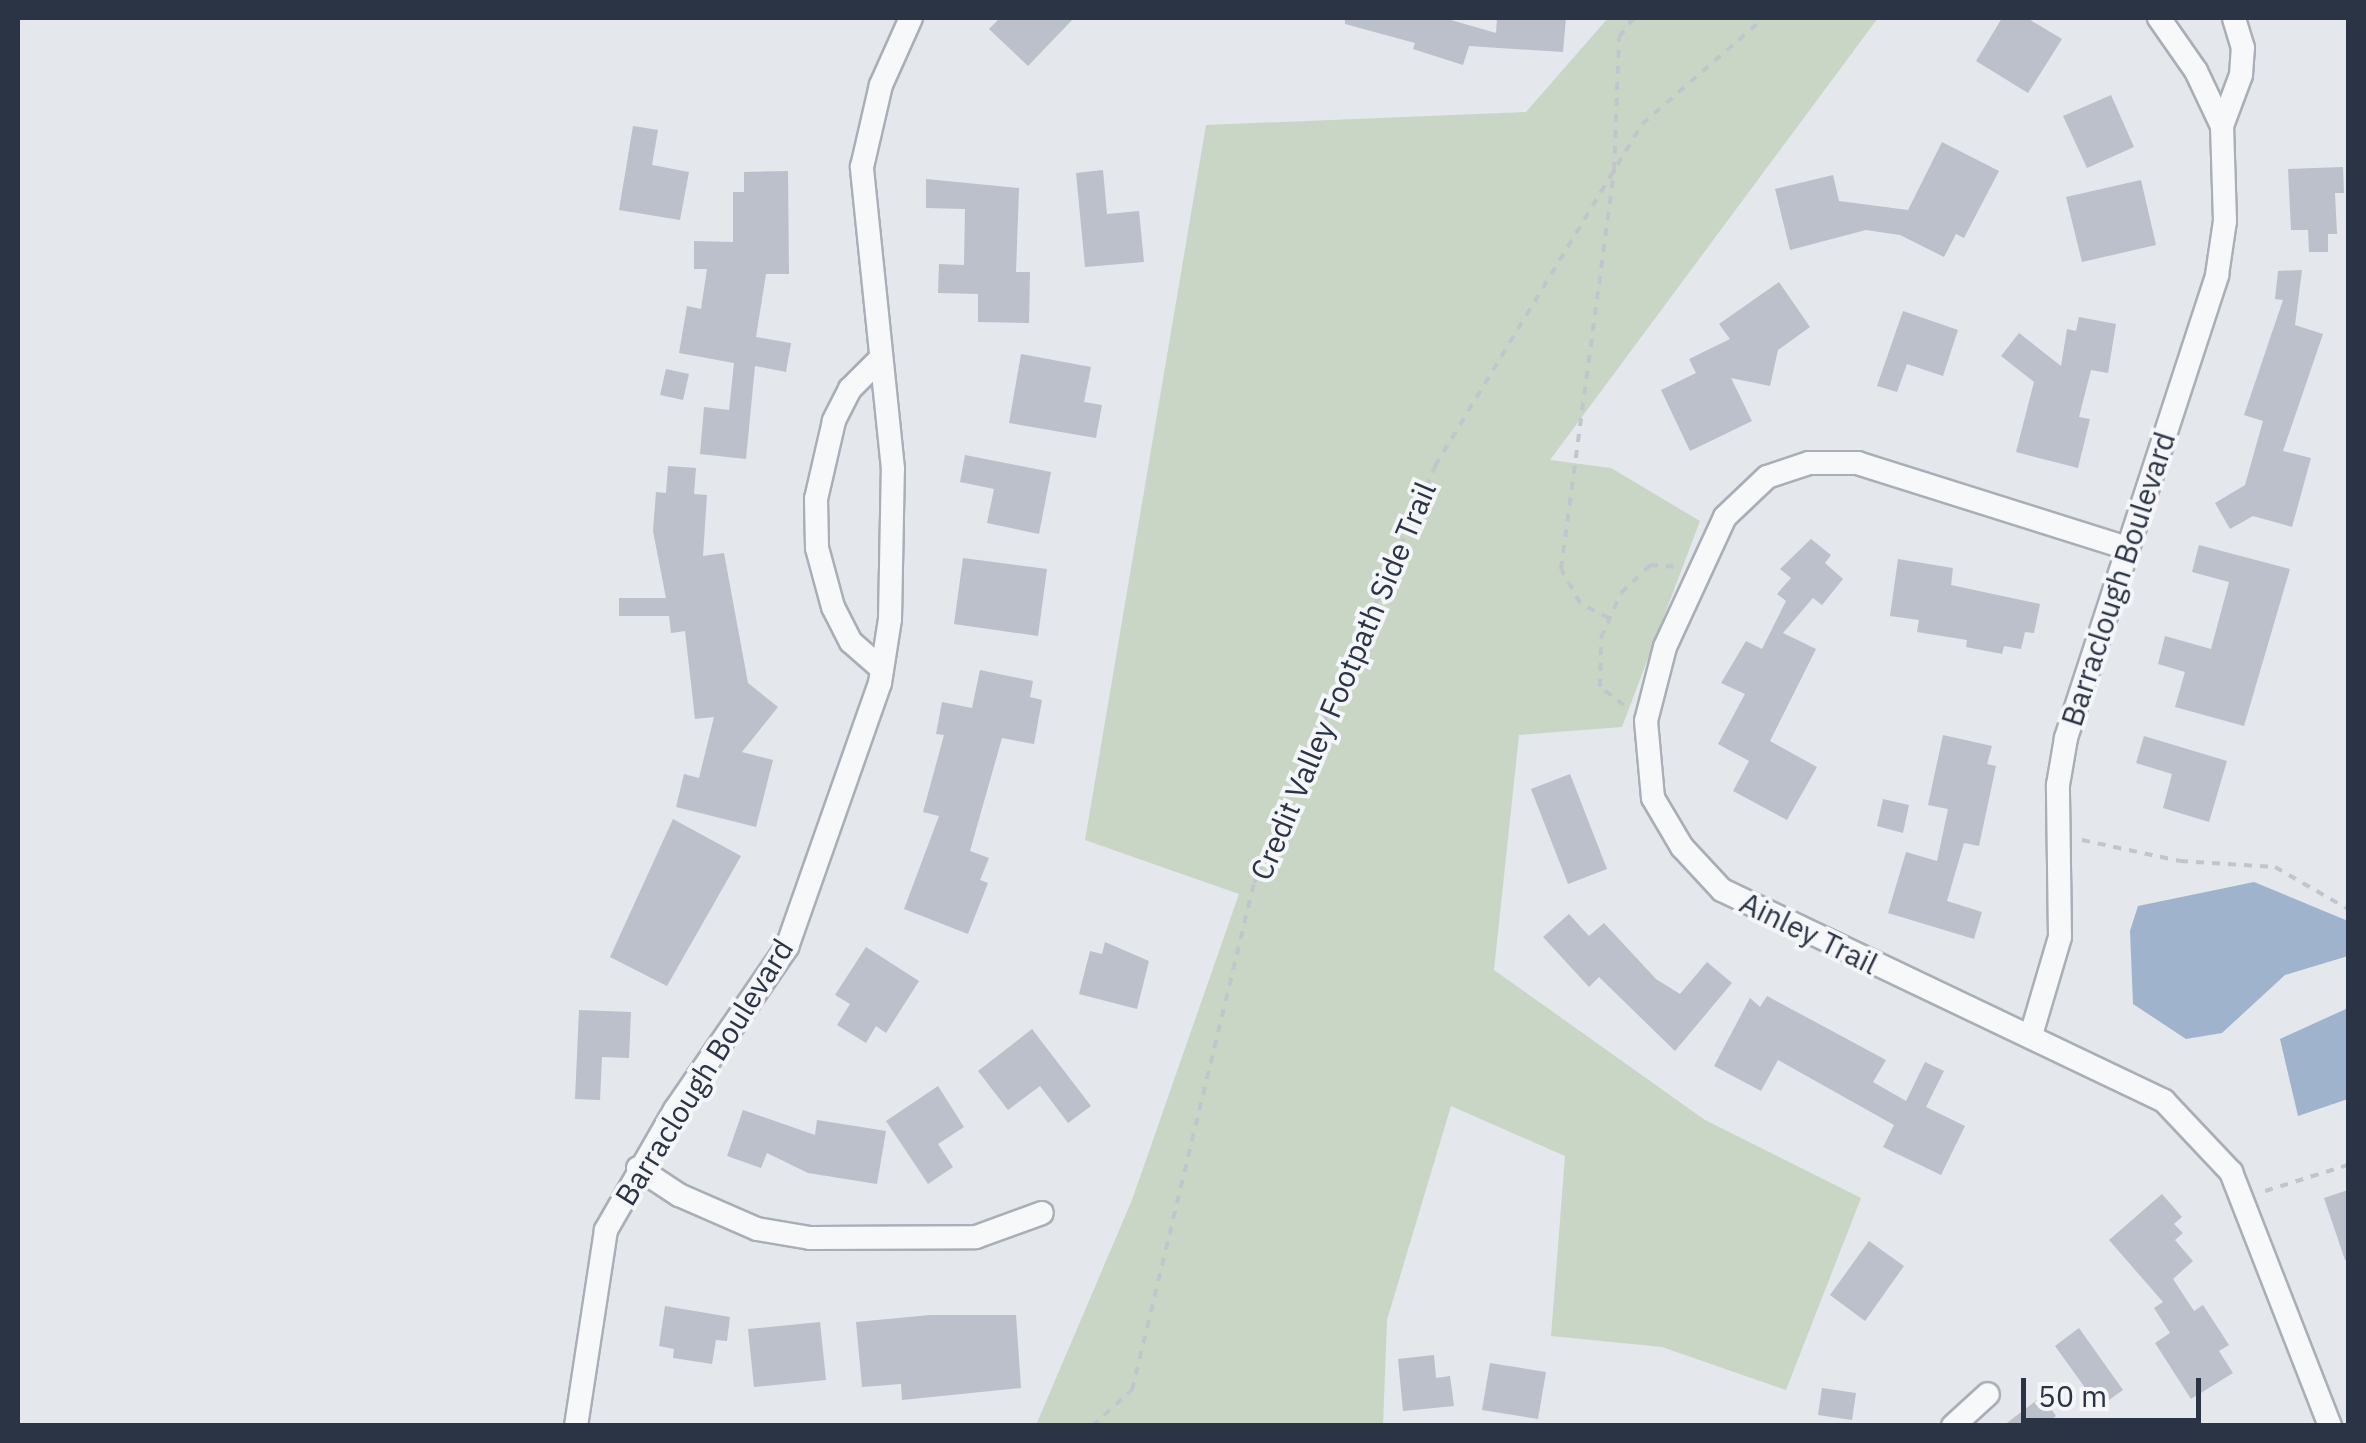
<!DOCTYPE html>
<html>
<head>
<meta charset="utf-8">
<style>
	body { margin:0 }
	#map { position:relative; width:2366px; height:1443px; overflow:hidden; background:#e4e7ec; font-family:"IBM Plex Sans",sans-serif }
	div>[style] { position:absolute }
	[style*='--x'] { left:calc(var(--x)*1px); top:calc(var(--y)*1px); width:calc(var(--w)*1px); rotate:calc(var(--a)*1deg) }
	.green>* { inset:0; background:#c9d6c5 }
	.water>* { inset:0; background:#9fb4cc }
	.building>* { inset:0; background:#bbc0ca }
	.path>* { height:4px; margin-top:-2px; transform-origin:0; background:repeating-linear-gradient(90deg,#c2c5cb 0 8px,transparent 0 16px) }
	.roads { filter:drop-shadow(2px 0 #a9aeb7) drop-shadow(-2px 0 #a9aeb7) drop-shadow(0 2px #a9aeb7) drop-shadow(0 -2px #a9aeb7) }
	.minor>* { height:22px; margin:-11px; padding:0 11px; transform-origin:11px; border-radius:11px; background:#f7f8fa }
	span { translate:-50% -50%; white-space:nowrap; text-align:center; line-height:1.15; -webkit-text-stroke:8px #f4f6f9; paint-order:stroke }
	.street-label { font-size:30px; color:#2b3445 }
	.frame { position:absolute; inset:0; border:20px solid #2b3445; pointer-events:none }
	.scale { position:absolute; left:2021px; top:1378px; width:180px; height:45px; box-sizing:border-box; border:5px solid #2b3445; border-top:0; padding-left:12px; font-size:30px; line-height:35px; white-space:nowrap; color:#2b3445; -webkit-text-stroke:8px #f4f6f9; paint-order:stroke }
</style>
</head>
<body>
<div id="map">
	<div class="green">
		<i style="clip-path:polygon(1608px 18px,1878px 18px,1550px 460px,1611px 468px,1700px 521px,1622px 727px,1519px 735px,1494px 970px,1705px 1120px,1861px 1198px,1786px 1390px,1662px 1347px,1551px 1336px,1565px 1156px,1451px 1106px,1387px 1320px,1383px 1425px,1036px 1425px,1132px 1200px,1239px 894px,1085px 840px,1206px 125px,1526px 112px)"></i>
	</div>
	<div class="water">
		<i style="clip-path:polygon(2254px 882px,2348px 921px,2348px 956px,2285px 975px,2222px 1033px,2186px 1039px,2133px 1004px,2130px 931px,2138px 906px)"></i>
		<i style="clip-path:polygon(2348px 1008px,2348px 1099px,2298px 1116px,2280px 1039px)"></i>
	</div>
	<div class="building">
		<i style="clip-path:polygon(1000px 18px,1074px 18px,1028px 66px,989px 29px)"></i>
		<i style="clip-path:polygon(1345px 18px,1444px 18px,1496px 33px,1497px 18px,1566px 18px,1563px 52px,1469px 46px,1463px 65px,1413px 49px,1415px 43px,1345px 24px)"></i>
		<i style="clip-path:polygon(2002px 18px,2027px 18px,2062px 39px,2028px 93px,1976px 61px)"></i>
		<i style="clip-path:polygon(2111px 95px,2134px 147px,2087px 168px,2063px 116px)"></i>
		<i style="clip-path:polygon(633px 126px,658px 130px,652px 165px,689px 172px,680px 220px,619px 210px)"></i>
		<i style="clip-path:polygon(1942px 142px,1999px 171px,1964px 238px,1956px 234px,1944px 257px,1900px 235px,1866px 230px,1790px 250px,1775px 189px,1833px 175px,1839px 201px,1908px 210px)"></i>
		<i style="clip-path:polygon(2343px 167px,2344px 193px,2335px 193px,2337px 234px,2328px 234px,2328px 252px,2309px 252px,2308px 230px,2291px 230px,2288px 169px)"></i>
		<i style="clip-path:polygon(1103px 170px,1107px 214px,1139px 211px,1144px 262px,1085px 267px,1076px 173px)"></i>
		<i style="clip-path:polygon(788px 171px,789px 274px,766px 274px,756px 337px,791px 343px,786px 372px,755px 366px,746px 459px,700px 454px,704px 407px,729px 410px,734px 363px,679px 353px,687px 306px,701px 309px,707px 269px,694px 269px,694px 241px,733px 242px,733px 192px,744px 192px,744px 172px)"></i>
		<i style="clip-path:polygon(926px 179px,1019px 188px,1016px 272px,1030px 272px,1029px 323px,978px 322px,978px 294px,938px 293px,939px 264px,964px 265px,965px 209px,926px 208px)"></i>
		<i style="clip-path:polygon(2141px 180px,2156px 245px,2082px 262px,2066px 197px)"></i>
		<i style="clip-path:polygon(2302px 270px,2295px 325px,2323px 334px,2283px 451px,2311px 458px,2292px 527px,2253px 516px,2230px 529px,2215px 503px,2245px 485px,2263px 421px,2244px 415px,2283px 300px,2275px 299px,2278px 271px)"></i>
		<i style="clip-path:polygon(1779px 282px,1810px 327px,1778px 350px,1770px 386px,1731px 378px,1752px 421px,1690px 451px,1661px 390px,1696px 373px,1689px 359px,1730px 339px,1719px 324px)"></i>
		<i style="clip-path:polygon(1903px 311px,1958px 330px,1943px 376px,1907px 364px,1897px 392px,1877px 386px)"></i>
		<i style="clip-path:polygon(2079px 317px,2116px 324px,2108px 373px,2091px 370px,2079px 417px,2090px 419px,2078px 468px,2016px 452px,2034px 382px,2001px 356px,2019px 333px,2061px 366px,2067px 329px,2076px 331px)"></i>
		<i style="clip-path:polygon(1021px 354px,1091px 367px,1084px 402px,1102px 405px,1096px 438px,1009px 423px)"></i>
		<i style="clip-path:polygon(666px 369px,689px 374px,683px 400px,660px 395px)"></i>
		<i style="clip-path:polygon(965px 455px,1051px 472px,1039px 534px,987px 523px,994px 489px,960px 482px)"></i>
		<i style="clip-path:polygon(668px 466px,696px 468px,694px 494px,707px 495px,703px 556px,724px 553px,748px 683px,778px 707px,742px 752px,773px 760px,756px 827px,676px 807px,684px 774px,699px 778px,714px 717px,695px 719px,685px 631px,671px 633px,669px 616px,619px 616px,619px 598px,666px 598px,653px 531px,656px 492px,666px 493px)"></i>
		<i style="clip-path:polygon(1811px 539px,1831px 555px,1825px 563px,1843px 579px,1822px 605px,1813px 598px,1783px 633px,1816px 649px,1770px 741px,1817px 767px,1787px 820px,1733px 791px,1749px 761px,1718px 744px,1745px 694px,1721px 683px,1746px 641px,1762px 649px,1786px 601px,1777px 594px,1791px 578px,1780px 569px)"></i>
		<i style="clip-path:polygon(2199px 545px,2290px 569px,2244px 726px,2175px 707px,2185px 672px,2158px 664px,2165px 636px,2211px 649px,2229px 582px,2192px 572px)"></i>
		<i style="clip-path:polygon(963px 558px,1047px 569px,1038px 636px,954px 624px)"></i>
		<i style="clip-path:polygon(1898px 559px,1953px 568px,1951px 585px,2040px 604px,2034px 633px,2025px 632px,2021px 649px,2004px 646px,2002px 654px,1966px 647px,1967px 640px,1917px 632px,1919px 620px,1890px 616px)"></i>
		<i style="clip-path:polygon(980px 670px,1033px 681px,1030px 697px,1042px 700px,1034px 744px,1002px 738px,970px 851px,989px 858px,980px 880px,988px 883px,968px 934px,904px 909px,939px 816px,923px 812px,944px 735px,936px 734px,942px 702px,972px 708px)"></i>
		<i style="clip-path:polygon(1943px 735px,1992px 746px,1987px 764px,1996px 766px,1979px 846px,1964px 843px,1947px 901px,1982px 912px,1974px 939px,1888px 913px,1906px 852px,1937px 861px,1948px 809px,1928px 805px)"></i>
		<i style="clip-path:polygon(2144px 736px,2227px 761px,2209px 822px,2163px 808px,2172px 774px,2136px 763px)"></i>
		<i style="clip-path:polygon(1570px 774px,1607px 869px,1568px 884px,1531px 789px)"></i>
		<i style="clip-path:polygon(1883px 799px,1909px 805px,1903px 833px,1877px 826px)"></i>
		<i style="clip-path:polygon(673px 819px,741px 856px,667px 986px,610px 957px)"></i>
		<i style="clip-path:polygon(1569px 914px,1589px 936px,1604px 923px,1656px 979px,1680px 994px,1707px 962px,1732px 983px,1675px 1051px,1599px 977px,1589px 987px,1543px 937px)"></i>
		<i style="clip-path:polygon(1105px 942px,1149px 961px,1137px 1009px,1079px 994px,1090px 951px,1102px 954px)"></i>
		<i style="clip-path:polygon(866px 947px,919px 981px,886px 1033px,876px 1026px,866px 1043px,837px 1025px,850px 1004px,835px 995px)"></i>
		<i style="clip-path:polygon(1767px 996px,1886px 1060px,1873px 1082px,1906px 1101px,1925px 1062px,1944px 1071px,1926px 1107px,1965px 1126px,1941px 1175px,1883px 1147px,1894px 1125px,1778px 1060px,1761px 1091px,1714px 1066px,1750px 998px,1760px 1007px)"></i>
		<i style="clip-path:polygon(579px 1010px,631px 1012px,629px 1058px,602px 1057px,600px 1100px,575px 1099px)"></i>
		<i style="clip-path:polygon(1032px 1029px,1091px 1106px,1068px 1123px,1040px 1086px,1008px 1110px,978px 1071px)"></i>
		<i style="clip-path:polygon(938px 1086px,964px 1127px,938px 1144px,953px 1167px,928px 1184px,886px 1121px)"></i>
		<i style="clip-path:polygon(743px 1110px,815px 1135px,817px 1120px,886px 1131px,877px 1184px,808px 1173px,767px 1153px,761px 1168px,727px 1156px)"></i>
		<i style="clip-path:polygon(2348px 1190px,2348px 1260px,2345px 1260px,2324px 1198px)"></i>
		<i style="clip-path:polygon(2162px 1194px,2182px 1217px,2174px 1224px,2183px 1233px,2175px 1240px,2193px 1261px,2173px 1279px,2194px 1311px,2203px 1305px,2229px 1345px,2219px 1351px,2233px 1373px,2191px 1399px,2155px 1343px,2170px 1333px,2154px 1308px,2163px 1302px,2109px 1240px)"></i>
		<i style="clip-path:polygon(1869px 1241px,1904px 1266px,1865px 1321px,1830px 1295px)"></i>
		<i style="clip-path:polygon(665px 1306px,730px 1317px,727px 1341px,716px 1340px,712px 1364px,673px 1358px,674px 1349px,659px 1346px)"></i>
		<i style="clip-path:polygon(930px 1315px,1016px 1315px,1021px 1388px,902px 1400px,901px 1384px,862px 1387px,856px 1322px)"></i>
		<i style="clip-path:polygon(820px 1322px,826px 1380px,754px 1387px,748px 1329px)"></i>
		<i style="clip-path:polygon(2079px 1328px,2123px 1390px,2099px 1407px,2055px 1346px)"></i>
		<i style="clip-path:polygon(1434px 1355px,1436px 1378px,1450px 1376px,1454px 1406px,1403px 1411px,1398px 1359px)"></i>
		<i style="clip-path:polygon(1490px 1363px,1546px 1372px,1538px 1419px,1482px 1410px)"></i>
		<i style="clip-path:polygon(1822px 1388px,1856px 1393px,1852px 1420px,1818px 1415px)"></i>
		<i style="clip-path:polygon(2042px 1396px,2056px 1416px,2043px 1426px,2003px 1426px)"></i>
	</div>
	<div class="path">
		<i style="--x:1609;--y:618;--w:33;--a:-153"></i>
		<i style="--x:1580;--y:603;--w:39;--a:-119"></i>
		<i style="--x:1561;--y:569;--w:403;--a:-82.4"></i>
		<i style="--x:1614;--y:170;--w:133;--a:-87.8"></i>
		<i style="--x:1619;--y:37;--w:24;--a:-52"></i>
		<i style="--x:1624;--y:705;--w:30;--a:-143"></i>
		<i style="--x:1600;--y:687;--w:49;--a:-88.8"></i>
		<i style="--x:1601;--y:638;--w:49;--a:-66"></i>
		<i style="--x:1621;--y:593;--w:40;--a:-44"></i>
		<i style="--x:1650;--y:565;--w:26;--a:4"></i>
		<i style="--x:2082;--y:840;--w:100;--a:12.1"></i>
		<i style="--x:2180;--y:861;--w:95;--a:3.6"></i>
		<i style="--x:2275;--y:867;--w:84;--a:29.9"></i>
		<i style="--x:2265;--y:1191;--w:87;--a:-17.4"></i>
		<i style="--x:1092;--y:1426;--w:54;--a:-42"></i>
		<i style="--x:1132;--y:1390;--w:521;--a:-76.47"></i>
		<i style="--x:1254;--y:883;--w:455;--a:-66.5"></i>
		<i style="--x:1435;--y:466;--w:400;--a:-58.8"></i>
		<i style="--x:1642;--y:124;--w:162;--a:-41"></i>
	</div>
	<div class="roads">
		<div class="minor">
			<i style="--x:2222;--y:126;--w:54;--a:-69.6"></i>
			<i style="--x:2241;--y:75;--w:27;--a:-86"></i>
			<i style="--x:2243;--y:48;--w:31;--a:-107"></i>
			<i style="--x:881;--y:358;--w:44;--a:135"></i>
			<i style="--x:850;--y:389;--w:36;--a:117"></i>
			<i style="--x:834;--y:421;--w:80;--a:103"></i>
			<i style="--x:816;--y:499;--w:49;--a:88.8"></i>
			<i style="--x:817;--y:548;--w:61;--a:74.8"></i>
			<i style="--x:833;--y:607;--w:39;--a:63"></i>
			<i style="--x:851;--y:642;--w:41;--a:41.1"></i>
			<i style="--x:2127;--y:548;--w:282;--a:-162.5"></i>
			<i style="--x:1858;--y:463;--w:49;--a:180"></i>
			<i style="--x:1809;--y:463;--w:44;--a:161.6"></i>
			<i style="--x:1767;--y:477;--w:58;--a:136.4"></i>
			<i style="--x:1725;--y:517;--w:143;--a:114.8"></i>
			<i style="--x:1665;--y:647;--w:76;--a:104.4"></i>
			<i style="--x:1646;--y:721;--w:77;--a:84.8"></i>
			<i style="--x:1653;--y:798;--w:57;--a:59.4"></i>
			<i style="--x:1682;--y:847;--w:59;--a:47.1"></i>
			<i style="--x:1722;--y:890;--w:490;--a:25.5"></i>
			<i style="--x:2164;--y:1101;--w:98;--a:46.7"></i>
			<i style="--x:2231;--y:1172;--w:273;--a:68.7"></i>
			<i style="--x:2031;--y:1035;--w:102;--a:-73.5"></i>
			<i style="--x:2060;--y:937;--w:152;--a:-90.8"></i>
			<i style="--x:2058;--y:785;--w:48;--a:-80.3"></i>
			<i style="--x:2066;--y:738;--w:487;--a:-71.9"></i>
			<i style="--x:2217;--y:275;--w:55;--a:-81.6"></i>
			<i style="--x:2225;--y:221;--w:95;--a:-91.8"></i>
			<i style="--x:2222;--y:126;--w:61;--a:-115.3"></i>
			<i style="--x:2196;--y:71;--w:65;--a:-124.9"></i>
			<i style="--x:638;--y:1168;--w:49;--a:33.4"></i>
			<i style="--x:679;--y:1195;--w:85;--a:23.6"></i>
			<i style="--x:757;--y:1229;--w:54;--a:9.6"></i>
			<i style="--x:810;--y:1238;--w:166;--a:-0.3"></i>
			<i style="--x:976;--y:1237;--w:70;--a:-20"></i>
			<i style="--x:576;--y:1426;--w:198;--a:-81.3"></i>
			<i style="--x:606;--y:1230;--w:138;--a:-60.1"></i>
			<i style="--x:675;--y:1110;--w:198;--a:-55.5"></i>
			<i style="--x:787;--y:947;--w:280;--a:-70.6"></i>
			<i style="--x:880;--y:683;--w:65;--a:-81.1"></i>
			<i style="--x:890;--y:619;--w:150;--a:-88.9"></i>
			<i style="--x:893;--y:469;--w:304;--a:-95.9"></i>
			<i style="--x:862;--y:167;--w:84;--a:-77"></i>
			<i style="--x:881;--y:85;--w:73;--a:-65.9"></i>
			<i style="--x:1953;--y:1426;--w:47;--a:-42.4"></i>
		</div>
	</div>
	<div class="street-label">
		<span style="left:2118px;top:579px;rotate:-72deg">Barraclough Boulevard</span>
		<span style="left:1343px;top:681px;rotate:-67deg">Credit Valley Footpath Side Trail</span>
		<span style="left:1809px;top:933px;rotate:26deg">Ainley Trail</span>
		<span style="left:704px;top:1072px;rotate:-58deg">Barraclough Boulevard</span>
	</div>
	<div class="frame"></div>
	<div class="scale">50 m</div>
</div>
</body>
</html>
